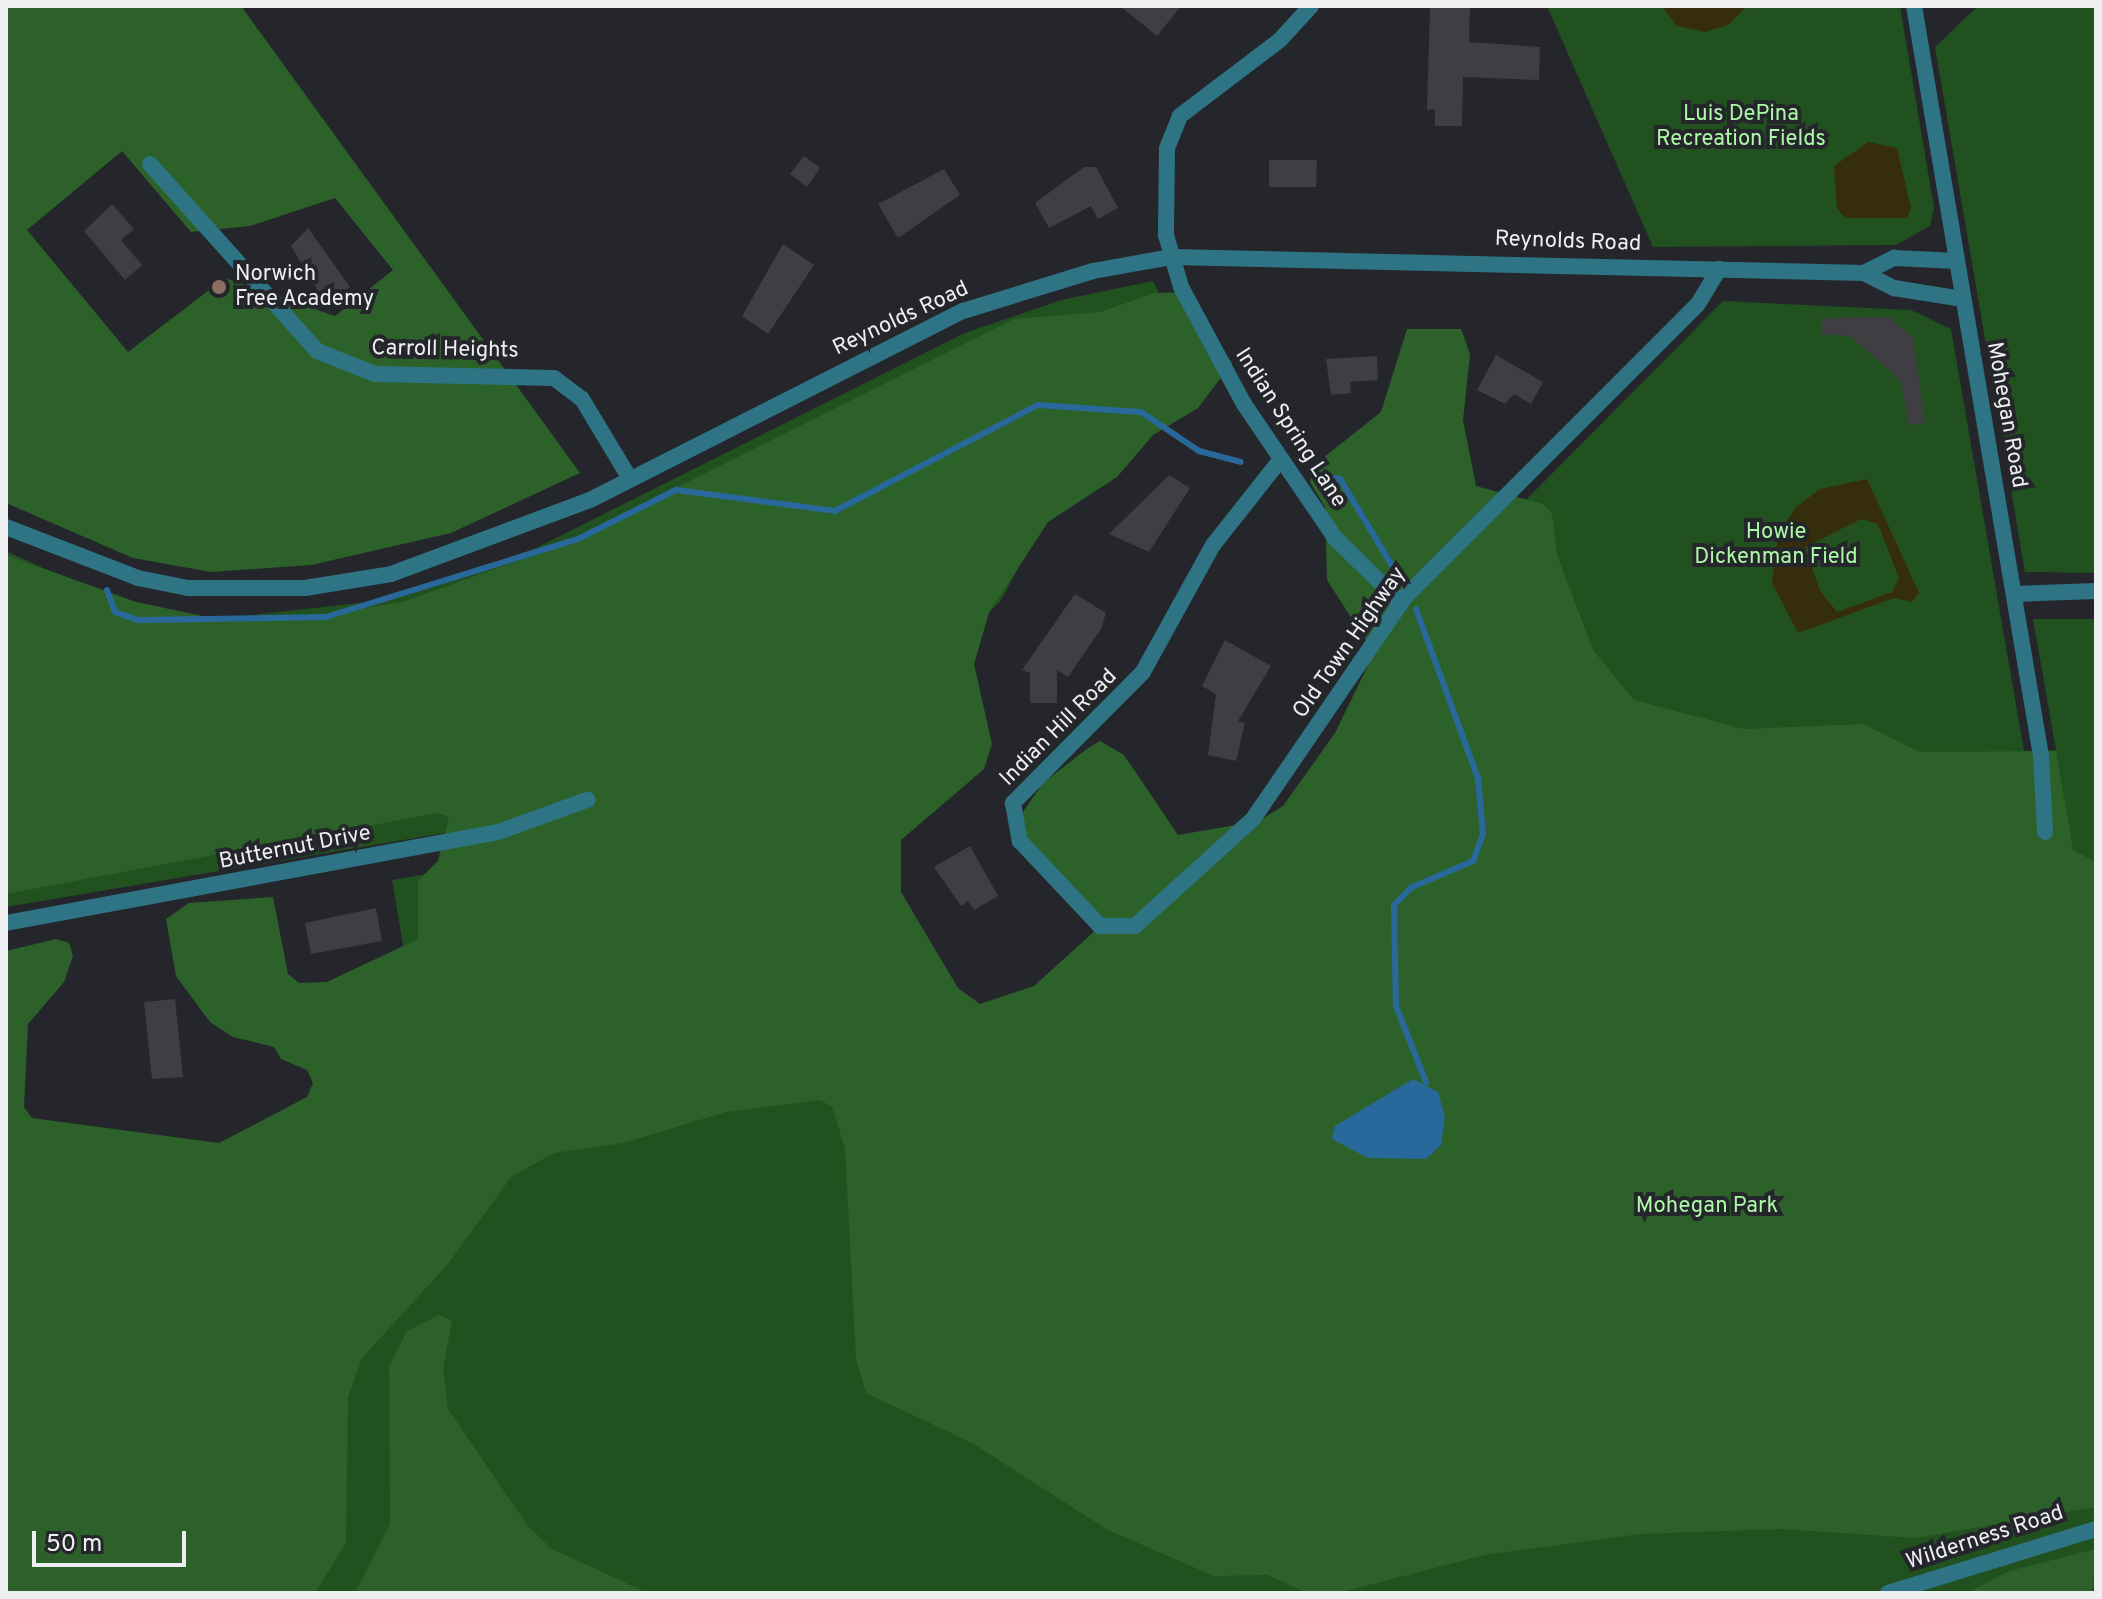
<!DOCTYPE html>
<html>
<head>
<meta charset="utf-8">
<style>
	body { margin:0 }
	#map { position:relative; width:2102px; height:1599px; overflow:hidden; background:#24262b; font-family:Overpass,sans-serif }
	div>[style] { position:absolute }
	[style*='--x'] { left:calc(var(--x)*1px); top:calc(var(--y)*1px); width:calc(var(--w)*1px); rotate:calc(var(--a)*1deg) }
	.green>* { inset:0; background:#20511e }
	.forest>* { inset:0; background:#2c622a }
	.sand>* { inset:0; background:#362d0d }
	.water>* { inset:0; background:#29689b }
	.stream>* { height:6px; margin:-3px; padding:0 3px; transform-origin:3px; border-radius:3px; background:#29689b }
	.building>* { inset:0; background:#3f3e43 }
	.minor>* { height:16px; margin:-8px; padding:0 8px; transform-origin:8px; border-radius:8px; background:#2e7485 }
	.dots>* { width:22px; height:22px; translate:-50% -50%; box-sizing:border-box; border:4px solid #24262b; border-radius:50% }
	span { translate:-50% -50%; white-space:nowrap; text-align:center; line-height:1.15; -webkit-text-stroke:8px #24262b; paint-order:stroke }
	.park-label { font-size:22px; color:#acf9a7 }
	.street-label { font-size:22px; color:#edeff1 }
	.poi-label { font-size:22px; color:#edeff1 }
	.left { translate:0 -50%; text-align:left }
	.frame { position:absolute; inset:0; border:8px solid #edeff1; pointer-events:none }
	.scale { position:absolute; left:32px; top:1531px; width:154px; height:36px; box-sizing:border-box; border:4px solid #edeff1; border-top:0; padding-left:10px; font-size:24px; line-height:28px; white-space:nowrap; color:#edeff1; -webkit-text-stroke:6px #24262b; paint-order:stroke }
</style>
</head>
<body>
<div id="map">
	<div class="green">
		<i style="clip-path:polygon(1547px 6px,1900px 6px,1934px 208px,1930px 226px,1896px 245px,1653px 247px)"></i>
		<i style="clip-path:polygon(1978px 6px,2096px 6px,2096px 573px,2025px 572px,1935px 47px)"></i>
		<i style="clip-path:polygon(1153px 281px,1186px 350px,1054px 502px,1000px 602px,877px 705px,820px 807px,1008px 1056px,1267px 833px,1439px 588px,1723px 301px,1911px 310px,1951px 329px,2024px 751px,2056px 750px,2033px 619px,2096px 619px,2096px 1593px,6px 1593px,6px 1170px,437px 1145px,392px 880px,596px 845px,546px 816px,6px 907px,6px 551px,119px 603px,216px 619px,385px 600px,534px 549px,965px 333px,1061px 300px)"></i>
	</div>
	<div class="forest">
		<i style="clip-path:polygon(evenodd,6px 6px,241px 6px,580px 473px,451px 533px,311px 565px,211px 572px,133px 558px,6px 503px,6px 6px,122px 151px,191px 232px,250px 226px,335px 198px,393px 270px,335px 316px,225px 278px,128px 352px,27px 230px,122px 151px)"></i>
		<i style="clip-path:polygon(1184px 292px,1232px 363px,1198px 408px,1153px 435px,1117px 477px,1048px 522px,989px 613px,974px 664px,992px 744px,984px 769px,901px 840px,901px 892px,958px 988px,980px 1004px,1034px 986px,1097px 929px,1035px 856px,1018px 819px,1043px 783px,1088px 748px,1100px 741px,1124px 755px,1178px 835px,1259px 821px,1283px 806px,1335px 733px,1374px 653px,1327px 580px,1325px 507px,1310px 482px,1313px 466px,1381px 412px,1407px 329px,1461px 329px,1470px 354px,1463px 420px,1476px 486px,1543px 504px,1552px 514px,1557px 555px,1593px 650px,1634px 700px,1744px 729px,1863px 724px,1919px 752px,2056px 751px,2073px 850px,2096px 862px,2096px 1507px,1915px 1538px,1780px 1529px,1640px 1534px,1485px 1555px,1338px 1593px,1308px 1593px,1267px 1575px,1214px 1576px,1108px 1530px,972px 1443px,866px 1393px,856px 1359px,845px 1148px,832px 1107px,820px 1100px,726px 1112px,623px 1143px,554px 1153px,512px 1176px,448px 1264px,362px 1358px,348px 1397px,346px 1543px,315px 1593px,6px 1593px,6px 951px,56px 939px,69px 943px,73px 956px,64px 982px,28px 1024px,24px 1107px,32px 1118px,219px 1143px,307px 1097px,313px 1083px,307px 1070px,281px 1059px,274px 1047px,233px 1037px,210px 1022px,176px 976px,166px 919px,189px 903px,273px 897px,288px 974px,299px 983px,327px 982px,418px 939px,418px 881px,438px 861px,449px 817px,437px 813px,6px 894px,6px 555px,136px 602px,222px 620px,304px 618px,402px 602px,560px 546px,1014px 319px,1100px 312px,1155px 293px)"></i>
		<i style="clip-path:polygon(439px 1315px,452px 1321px,443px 1368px,448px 1409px,528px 1526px,552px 1549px,648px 1593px,355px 1593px,390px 1524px,389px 1366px,407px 1331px)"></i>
		<i style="clip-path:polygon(2096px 1549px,2092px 1593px,1967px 1593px,2009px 1571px)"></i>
	</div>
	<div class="sand">
		<i style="clip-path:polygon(1662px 6px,1748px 6px,1728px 25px,1705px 32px,1677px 26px)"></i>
		<i style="clip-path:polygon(1868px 142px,1897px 148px,1911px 208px,1907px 218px,1846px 218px,1837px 209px,1834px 166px)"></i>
		<i style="clip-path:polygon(evenodd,1867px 479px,1919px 593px,1912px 602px,1894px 598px,1798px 633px,1772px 583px,1778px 536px,1795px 508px,1820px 489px,1867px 479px,1861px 519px,1878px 524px,1899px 578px,1892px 592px,1837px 612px,1820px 591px,1805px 547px,1861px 519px)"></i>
	</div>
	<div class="water">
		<i style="clip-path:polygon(1413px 1079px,1438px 1092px,1445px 1117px,1441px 1145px,1426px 1159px,1368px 1158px,1332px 1139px,1335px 1126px)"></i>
	</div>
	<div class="stream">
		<i style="--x:1318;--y:476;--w:22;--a:8"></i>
		<i style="--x:1340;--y:479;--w:114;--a:59"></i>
		<i style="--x:107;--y:590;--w:23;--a:70"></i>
		<i style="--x:115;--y:612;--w:24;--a:19"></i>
		<i style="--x:138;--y:620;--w:188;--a:-0.9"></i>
		<i style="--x:326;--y:617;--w:264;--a:-17.2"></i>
		<i style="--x:578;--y:539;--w:110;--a:-26.6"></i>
		<i style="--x:676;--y:490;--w:160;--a:7.5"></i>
		<i style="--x:835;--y:511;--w:229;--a:-27.6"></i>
		<i style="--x:1038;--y:405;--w:103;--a:3.9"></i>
		<i style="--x:1141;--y:412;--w:70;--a:33.9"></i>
		<i style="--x:1199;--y:451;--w:43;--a:14.7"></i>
		<i style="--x:1416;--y:609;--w:180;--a:69.9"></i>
		<i style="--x:1478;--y:778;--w:56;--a:84.9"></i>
		<i style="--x:1483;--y:834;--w:29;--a:110"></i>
		<i style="--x:1473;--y:861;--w:66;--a:156.9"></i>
		<i style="--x:1412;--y:887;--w:25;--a:135"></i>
		<i style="--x:1394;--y:905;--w:101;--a:88.9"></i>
		<i style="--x:1396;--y:1006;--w:82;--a:68.5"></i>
	</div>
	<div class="building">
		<i style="clip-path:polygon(1120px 6px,1181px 6px,1157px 36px)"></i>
		<i style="clip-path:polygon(1430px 6px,1470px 7px,1469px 42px,1540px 47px,1539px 80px,1463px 77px,1462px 126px,1435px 126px,1435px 109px,1427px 110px)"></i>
		<i style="clip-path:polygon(804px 156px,820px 168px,807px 187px,790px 174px)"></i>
		<i style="clip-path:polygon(1269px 160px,1317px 160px,1316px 187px,1269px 187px)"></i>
		<i style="clip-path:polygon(1084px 167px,1096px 167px,1118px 208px,1098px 219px,1091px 206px,1049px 228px,1035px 203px)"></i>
		<i style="clip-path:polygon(944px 169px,960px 195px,898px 238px,878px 204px)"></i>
		<i style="clip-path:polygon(112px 204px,134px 229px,121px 240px,142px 265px,125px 280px,84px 231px)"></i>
		<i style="clip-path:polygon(308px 228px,350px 287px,326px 304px,291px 246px)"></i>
		<i style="clip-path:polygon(783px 244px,814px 265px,768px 334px,742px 316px)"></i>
		<i style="clip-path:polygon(1889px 317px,1913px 338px,1925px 423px,1909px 425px,1900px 380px,1850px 336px,1821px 334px,1821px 318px)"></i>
		<i style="clip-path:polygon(1496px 355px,1543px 382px,1531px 404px,1514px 394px,1505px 404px,1477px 390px)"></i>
		<i style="clip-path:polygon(1377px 356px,1378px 380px,1350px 382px,1351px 393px,1331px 395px,1326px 359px)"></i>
		<i style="clip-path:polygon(1169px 475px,1190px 488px,1149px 552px,1109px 534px)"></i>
		<i style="clip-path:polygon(1075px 594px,1106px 613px,1101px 629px,1068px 677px,1057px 670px,1057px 703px,1030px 703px,1030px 673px,1022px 670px)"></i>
		<i style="clip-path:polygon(1225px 640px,1271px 666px,1238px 721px,1245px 723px,1236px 761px,1208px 755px,1216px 694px,1202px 686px)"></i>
		<i style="clip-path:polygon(970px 846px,998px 896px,974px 910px,968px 901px,961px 906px,934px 867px)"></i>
		<i style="clip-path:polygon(376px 908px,382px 941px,311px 954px,305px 923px)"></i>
		<i style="clip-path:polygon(175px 999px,183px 1077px,152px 1079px,144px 1002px)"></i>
	</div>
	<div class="minor">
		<i style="--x:1311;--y:6;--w:46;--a:132.4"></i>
		<i style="--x:1280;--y:40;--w:126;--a:142.8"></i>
		<i style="--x:1180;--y:116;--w:35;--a:112"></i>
		<i style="--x:1167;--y:149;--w:86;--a:90.7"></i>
		<i style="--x:1166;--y:235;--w:54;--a:73.9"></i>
		<i style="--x:1181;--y:287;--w:133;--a:61.7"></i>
		<i style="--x:1244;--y:404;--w:162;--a:55.8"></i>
		<i style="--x:1335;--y:538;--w:93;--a:44.6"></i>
		<i style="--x:1914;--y:6;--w:761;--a:80.39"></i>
		<i style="--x:2041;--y:756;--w:76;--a:87"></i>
		<i style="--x:150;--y:164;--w:251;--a:48.2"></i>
		<i style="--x:317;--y:351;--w:62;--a:21.6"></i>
		<i style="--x:375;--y:374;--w:179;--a:1.3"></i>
		<i style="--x:554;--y:378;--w:35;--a:37"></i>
		<i style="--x:582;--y:399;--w:93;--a:59"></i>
		<i style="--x:1864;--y:273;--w:34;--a:-27"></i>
		<i style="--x:1894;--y:258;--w:63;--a:2.7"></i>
		<i style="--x:1281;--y:459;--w:110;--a:128.3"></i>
		<i style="--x:1213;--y:545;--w:145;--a:118.9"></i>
		<i style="--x:1143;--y:672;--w:185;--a:134.8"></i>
		<i style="--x:1013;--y:803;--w:39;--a:80"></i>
		<i style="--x:1020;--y:841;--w:117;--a:46.7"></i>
		<i style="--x:1100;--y:926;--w:35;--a:0"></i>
		<i style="--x:1135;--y:926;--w:159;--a:-42.2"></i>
		<i style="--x:1253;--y:819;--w:269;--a:-55.6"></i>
		<i style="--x:1405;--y:597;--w:414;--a:-45"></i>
		<i style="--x:1698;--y:304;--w:41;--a:-59"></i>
		<i style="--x:6;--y:527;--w:142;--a:21.1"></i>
		<i style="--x:138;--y:578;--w:51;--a:11.3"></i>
		<i style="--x:188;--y:588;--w:117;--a:0"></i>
		<i style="--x:305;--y:588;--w:87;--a:-9.2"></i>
		<i style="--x:391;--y:574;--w:212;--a:-20.4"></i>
		<i style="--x:590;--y:500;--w:418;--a:-26.9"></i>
		<i style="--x:963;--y:311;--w:136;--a:-17.1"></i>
		<i style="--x:1093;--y:271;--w:79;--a:-10.2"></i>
		<i style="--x:1171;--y:257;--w:693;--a:1.32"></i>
		<i style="--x:1864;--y:273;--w:34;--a:27"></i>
		<i style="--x:1894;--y:288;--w:70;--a:9.1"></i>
		<i style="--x:2014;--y:594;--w:82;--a:-2.1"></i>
		<i style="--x:6;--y:923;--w:500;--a:-10.48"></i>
		<i style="--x:498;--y:832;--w:95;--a:-19.8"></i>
		<i style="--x:1888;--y:1593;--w:218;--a:-17.1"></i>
	</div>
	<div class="dots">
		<i style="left:219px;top:287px;background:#8d6e63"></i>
	</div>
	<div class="park-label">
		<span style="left:1741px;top:127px">Luis DePina<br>Recreation Fields</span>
		<span style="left:1776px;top:545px">Howie<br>Dickenman Field</span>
		<span style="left:1707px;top:1207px">Mohegan Park</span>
	</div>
	<div class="street-label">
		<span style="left:1568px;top:242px;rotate:2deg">Reynolds Road</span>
		<span style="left:901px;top:319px;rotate:-25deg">Reynolds Road</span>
		<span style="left:445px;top:350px;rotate:1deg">Carroll Heights</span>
		<span style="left:2006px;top:415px;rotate:80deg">Mohegan Road</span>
		<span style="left:1290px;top:428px;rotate:57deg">Indian Spring Lane</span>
		<span style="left:1350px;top:643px;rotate:-55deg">Old Town Highway</span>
		<span style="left:1059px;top:728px;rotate:-45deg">Indian Hill Road</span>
		<span style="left:295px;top:848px;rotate:-11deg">Butternut Drive</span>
		<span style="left:1985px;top:1538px;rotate:-18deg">Wilderness Road</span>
	</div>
	<div class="poi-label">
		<span class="left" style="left:235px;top:287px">Norwich<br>Free Academy</span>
	</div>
	<div class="frame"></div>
	<div class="scale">50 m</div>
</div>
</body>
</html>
